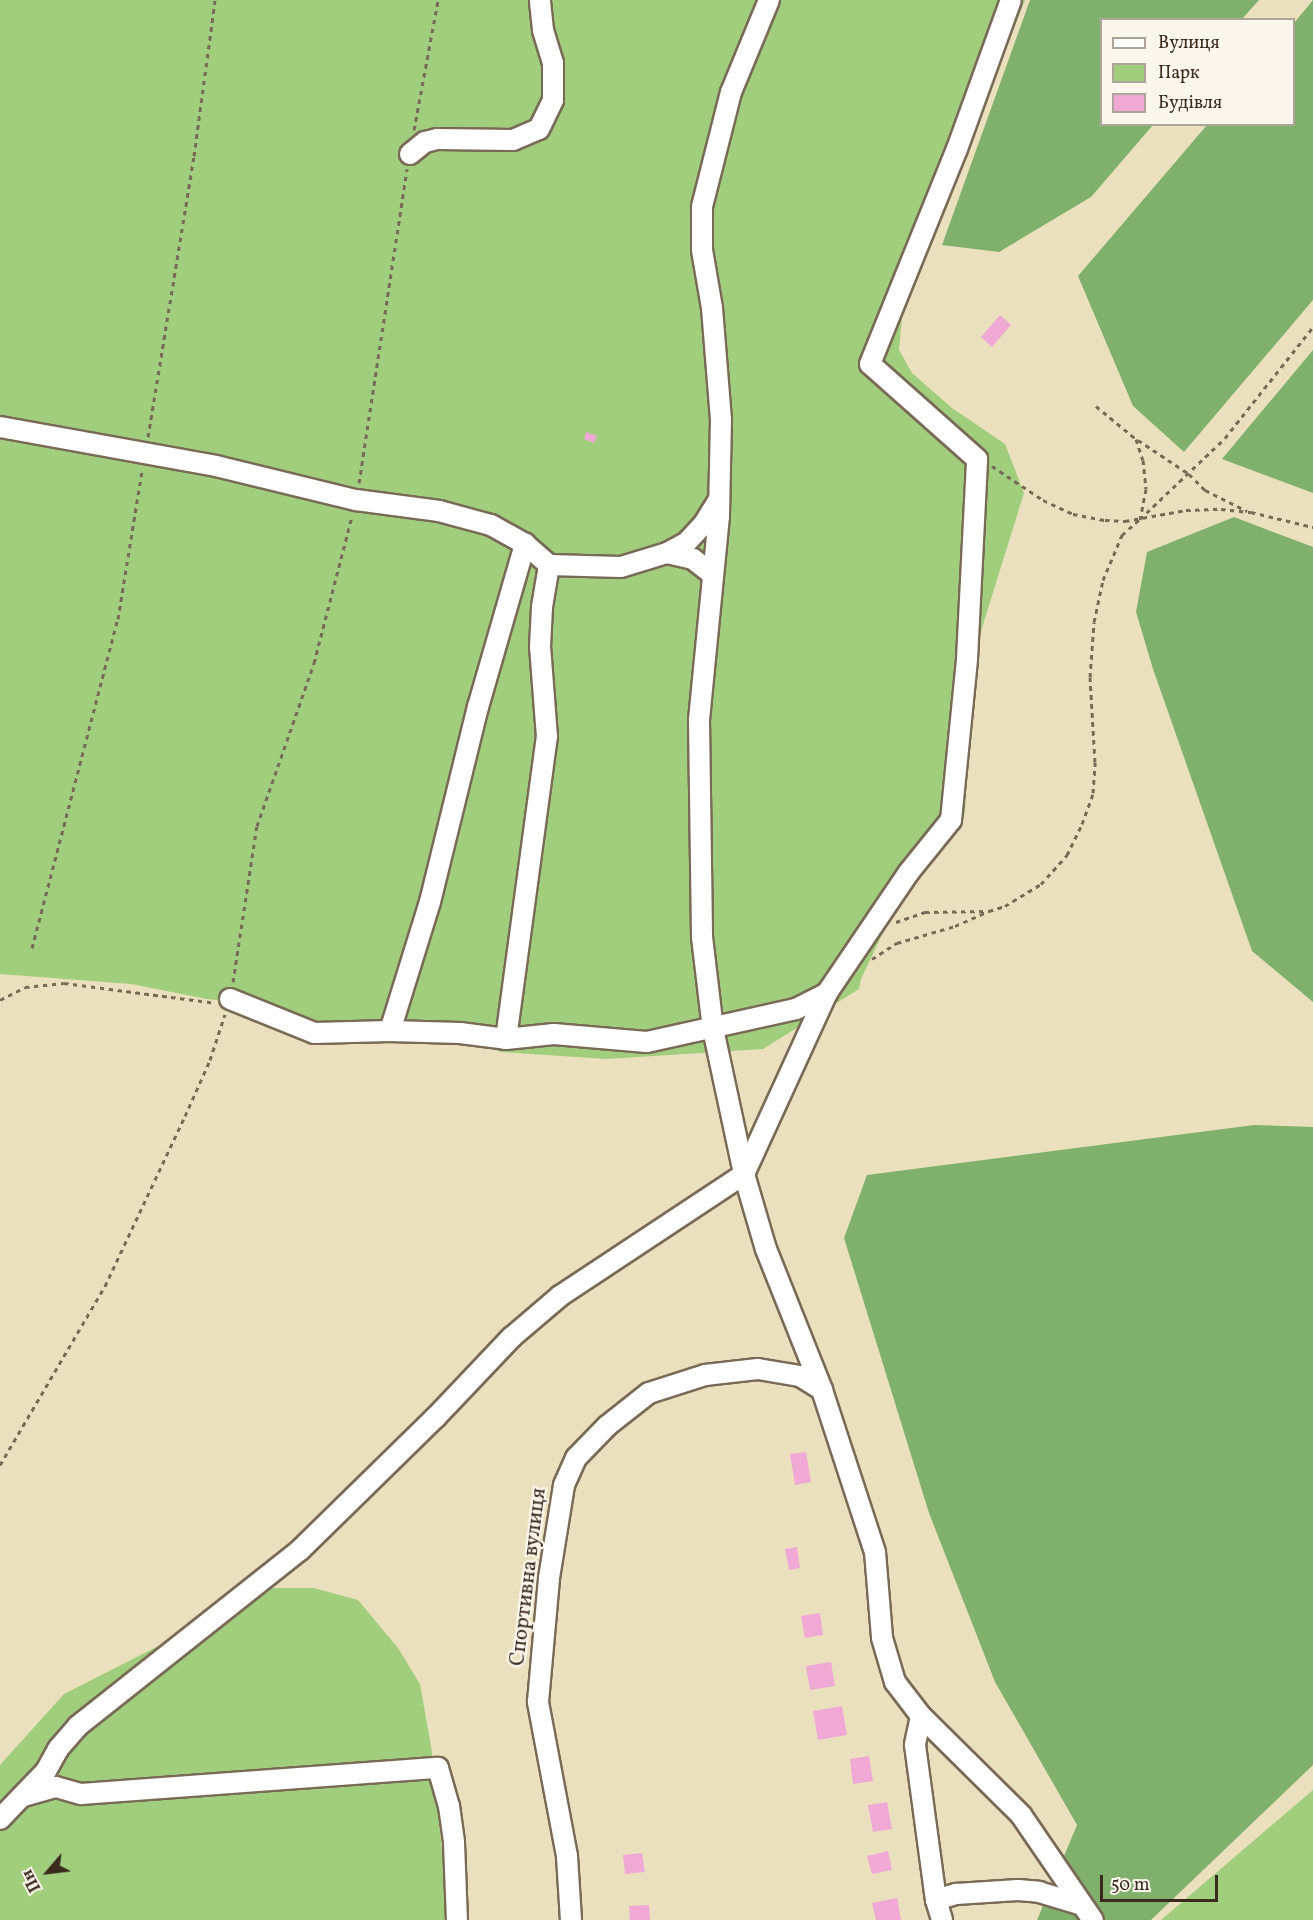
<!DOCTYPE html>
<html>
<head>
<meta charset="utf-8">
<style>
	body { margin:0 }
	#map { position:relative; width:1313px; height:1920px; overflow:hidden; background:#ebe0bd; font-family:Vollkorn,serif }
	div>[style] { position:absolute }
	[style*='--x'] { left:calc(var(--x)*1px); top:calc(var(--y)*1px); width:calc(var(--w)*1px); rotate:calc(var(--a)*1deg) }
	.green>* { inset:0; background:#a0ce7d }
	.forest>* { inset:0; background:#80b16c }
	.building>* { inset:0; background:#efa9d4 }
	.path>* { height:3px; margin-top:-1.5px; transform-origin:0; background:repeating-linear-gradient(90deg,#796a56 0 4.5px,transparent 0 9px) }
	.roads { filter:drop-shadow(2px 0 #796a56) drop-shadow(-2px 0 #796a56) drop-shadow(0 2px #796a56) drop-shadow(0 -2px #796a56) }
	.minor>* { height:20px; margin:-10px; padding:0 10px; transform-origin:10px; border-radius:10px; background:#fff }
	span { translate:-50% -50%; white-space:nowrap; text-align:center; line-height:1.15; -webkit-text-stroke:4.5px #fbf7ec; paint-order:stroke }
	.street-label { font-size:21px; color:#3b2a1e }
	.legend { position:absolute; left:1100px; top:18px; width:195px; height:108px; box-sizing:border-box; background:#fbf7ec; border:2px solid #aea59a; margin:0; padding:8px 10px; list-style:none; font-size:18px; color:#3b2a1e }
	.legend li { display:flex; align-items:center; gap:12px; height:30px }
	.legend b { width:30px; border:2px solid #aea59a }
	.north { position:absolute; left:18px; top:1842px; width:60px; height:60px; -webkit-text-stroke:4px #fbf7ec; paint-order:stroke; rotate:242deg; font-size:16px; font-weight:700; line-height:24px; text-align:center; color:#3b2a1e }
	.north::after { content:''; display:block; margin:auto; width:21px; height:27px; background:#3b2a1e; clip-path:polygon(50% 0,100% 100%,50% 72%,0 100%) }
	.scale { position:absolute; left:1100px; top:1875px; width:118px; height:27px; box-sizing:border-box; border:3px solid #3b2a1e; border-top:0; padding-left:8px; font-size:18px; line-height:21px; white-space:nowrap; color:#3b2a1e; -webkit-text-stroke:4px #fbf7ec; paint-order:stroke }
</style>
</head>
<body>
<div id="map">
	<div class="green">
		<i style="clip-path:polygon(0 0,1025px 0,943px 206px,916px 282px,903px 305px,899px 350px,912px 373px,952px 408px,1005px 444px,1024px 493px,972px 660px,965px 813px,898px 901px,861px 979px,859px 989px,763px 1049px,607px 1059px,501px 1052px,419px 1024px,377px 1020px,326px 1028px,261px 1005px,207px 999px,131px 984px,0 974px)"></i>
		<i style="clip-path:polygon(272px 1588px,314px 1588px,358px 1600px,398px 1648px,420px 1684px,432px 1752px,449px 1920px,0 1920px,0 1765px,64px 1694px)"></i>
		<i style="clip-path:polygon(1313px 1790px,1313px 1920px,1161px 1920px)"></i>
	</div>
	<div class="forest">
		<i style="clip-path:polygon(1030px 0,1259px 0,1242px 19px,1102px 20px,1102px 124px,1153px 125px,1091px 197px,999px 252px,942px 245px)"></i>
		<i style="clip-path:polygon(1313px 0,1313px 300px,1184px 452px,1133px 406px,1078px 276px,1207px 125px,1294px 124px,1294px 23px)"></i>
		<i style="clip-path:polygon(1313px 350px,1313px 493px,1222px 459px)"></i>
		<i style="clip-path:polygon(1234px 517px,1313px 547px,1313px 1002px,1252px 951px,1153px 669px,1136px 612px,1147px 552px)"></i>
		<i style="clip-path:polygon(1254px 1125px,1313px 1127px,1313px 1765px,1151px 1920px,1037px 1920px,1077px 1825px,995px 1682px,929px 1513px,844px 1238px,867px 1175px)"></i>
	</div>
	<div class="building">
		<i style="clip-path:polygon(1000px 315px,1011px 325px,992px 347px,981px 337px)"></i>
		<i style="clip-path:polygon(586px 432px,597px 436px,594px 443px,584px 439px)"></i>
		<i style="clip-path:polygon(806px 1452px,811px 1482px,795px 1485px,790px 1454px)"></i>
		<i style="clip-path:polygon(797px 1547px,800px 1568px,789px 1570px,785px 1549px)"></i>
		<i style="clip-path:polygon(820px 1613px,823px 1635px,805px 1638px,801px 1616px)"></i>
		<i style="clip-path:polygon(831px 1662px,835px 1686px,810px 1690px,806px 1666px)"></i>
		<i style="clip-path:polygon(842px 1706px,847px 1735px,818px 1740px,813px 1711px)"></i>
		<i style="clip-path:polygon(869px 1756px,873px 1781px,853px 1784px,850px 1759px)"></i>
		<i style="clip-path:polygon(887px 1802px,892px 1829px,873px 1832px,868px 1805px)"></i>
		<i style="clip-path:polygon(888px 1851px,892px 1870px,872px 1874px,867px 1856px)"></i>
		<i style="clip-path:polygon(642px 1853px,645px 1872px,625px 1874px,623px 1855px)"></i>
		<i style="clip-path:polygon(897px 1898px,901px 1920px,876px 1920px,872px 1903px)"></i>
		<i style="clip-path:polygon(649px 1905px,650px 1920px,630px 1920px,629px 1906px)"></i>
	</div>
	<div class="path">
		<i style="--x:414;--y:130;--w:132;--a:-79.5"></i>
		<i style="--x:1096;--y:406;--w:52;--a:39.5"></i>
		<i style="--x:1136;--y:439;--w:22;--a:72"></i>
		<i style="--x:1143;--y:460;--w:29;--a:84"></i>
		<i style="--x:1146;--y:489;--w:31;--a:101"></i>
		<i style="--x:1140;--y:519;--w:117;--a:-43.6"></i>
		<i style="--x:1225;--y:438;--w:142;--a:-51.6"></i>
		<i style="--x:148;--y:437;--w:285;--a:-80.7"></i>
		<i style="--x:194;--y:156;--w:157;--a:-82.3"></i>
		<i style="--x:1138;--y:440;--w:61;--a:33.7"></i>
		<i style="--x:1189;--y:474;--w:23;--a:45"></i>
		<i style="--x:1205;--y:490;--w:47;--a:26.6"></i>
		<i style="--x:992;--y:466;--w:61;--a:33.7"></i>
		<i style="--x:1043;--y:500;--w:33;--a:25"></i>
		<i style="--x:1073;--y:514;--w:33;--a:11"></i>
		<i style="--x:1105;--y:520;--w:20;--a:3"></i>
		<i style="--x:1125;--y:521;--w:62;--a:-10.2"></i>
		<i style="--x:1186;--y:510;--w:35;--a:-2"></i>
		<i style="--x:1221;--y:509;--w:30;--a:6"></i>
		<i style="--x:1251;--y:512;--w:64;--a:13.6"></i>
		<i style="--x:359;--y:483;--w:318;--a:-81.3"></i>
		<i style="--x:896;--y:922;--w:31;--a:-19"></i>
		<i style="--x:925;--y:912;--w:64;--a:-0.9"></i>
		<i style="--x:989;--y:911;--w:17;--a:-17"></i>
		<i style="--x:1005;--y:906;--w:42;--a:-31.4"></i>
		<i style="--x:1041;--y:884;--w:39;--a:-48"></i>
		<i style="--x:1067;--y:855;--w:34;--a:-64"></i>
		<i style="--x:1082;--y:824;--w:33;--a:-70"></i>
		<i style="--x:1093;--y:793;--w:31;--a:-86"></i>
		<i style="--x:1095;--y:762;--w:85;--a:-93.4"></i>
		<i style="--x:1090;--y:677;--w:55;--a:-85.8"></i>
		<i style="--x:1094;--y:622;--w:43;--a:-77.9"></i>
		<i style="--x:1103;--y:580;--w:49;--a:-67.1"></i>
		<i style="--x:1122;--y:535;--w:24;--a:-42"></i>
		<i style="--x:32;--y:948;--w:340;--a:-75.4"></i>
		<i style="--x:118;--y:619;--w:151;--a:-80.8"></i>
		<i style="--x:872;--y:959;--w:30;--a:-33"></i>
		<i style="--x:897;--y:943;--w:60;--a:-16.3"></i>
		<i style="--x:955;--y:926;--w:35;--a:-24"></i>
		<i style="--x:233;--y:982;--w:158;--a:-81.3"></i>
		<i style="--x:257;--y:826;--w:173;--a:-70.7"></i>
		<i style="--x:314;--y:663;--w:152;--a:-75.5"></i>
		<i style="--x:0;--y:1000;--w:28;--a:-27"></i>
		<i style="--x:25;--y:987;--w:39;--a:-6"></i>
		<i style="--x:64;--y:983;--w:152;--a:7.5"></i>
		<i style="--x:0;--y:1465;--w:208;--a:-59.6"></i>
		<i style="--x:105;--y:1286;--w:188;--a:-64.8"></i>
		<i style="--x:185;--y:1116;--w:61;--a:-65.9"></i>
		<i style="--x:210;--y:1060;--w:48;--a:-71.9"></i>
	</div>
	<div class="roads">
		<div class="minor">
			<i style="--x:769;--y:0;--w:100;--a:112.4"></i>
			<i style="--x:731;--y:92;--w:119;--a:104.2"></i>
			<i style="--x:702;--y:207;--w:43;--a:90"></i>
			<i style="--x:702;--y:250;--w:59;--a:80.2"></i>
			<i style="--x:712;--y:308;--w:111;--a:85.4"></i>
			<i style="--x:721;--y:419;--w:97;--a:91.2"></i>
			<i style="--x:719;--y:516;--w:205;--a:95.6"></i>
			<i style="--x:699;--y:720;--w:217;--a:89.2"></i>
			<i style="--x:702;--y:937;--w:93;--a:83.2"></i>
			<i style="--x:713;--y:1029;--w:148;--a:77.9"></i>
			<i style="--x:744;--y:1174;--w:78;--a:73.7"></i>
			<i style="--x:766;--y:1249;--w:152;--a:68.3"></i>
			<i style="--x:410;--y:154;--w:19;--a:-39"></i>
			<i style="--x:425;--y:142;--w:12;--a:-14"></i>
			<i style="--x:437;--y:139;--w:76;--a:0.8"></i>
			<i style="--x:513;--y:140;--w:28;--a:-23"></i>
			<i style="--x:539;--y:129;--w:32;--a:-64"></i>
			<i style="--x:553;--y:100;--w:37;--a:-90"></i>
			<i style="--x:553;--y:63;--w:34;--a:-107"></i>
			<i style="--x:543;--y:30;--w:30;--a:-96"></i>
			<i style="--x:0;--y:427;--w:219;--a:10.2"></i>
			<i style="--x:216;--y:466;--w:144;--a:13.7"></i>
			<i style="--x:356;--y:500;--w:84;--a:7.5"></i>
			<i style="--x:439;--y:511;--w:54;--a:15.1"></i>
			<i style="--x:491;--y:525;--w:39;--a:29"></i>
			<i style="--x:525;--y:544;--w:32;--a:41"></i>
			<i style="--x:549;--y:565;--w:72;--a:1.6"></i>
			<i style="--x:621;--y:567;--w:48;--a:-16.9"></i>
			<i style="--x:667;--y:553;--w:21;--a:-28"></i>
			<i style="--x:686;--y:543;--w:25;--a:-47"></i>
			<i style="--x:703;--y:525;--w:28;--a:-58"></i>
			<i style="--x:667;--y:553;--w:27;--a:13"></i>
			<i style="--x:693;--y:559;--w:24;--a:38"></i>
			<i style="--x:230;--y:999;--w:91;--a:22"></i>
			<i style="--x:314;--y:1033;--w:76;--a:-1.5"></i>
			<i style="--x:390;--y:1031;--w:70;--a:1.6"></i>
			<i style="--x:460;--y:1033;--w:46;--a:7.4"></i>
			<i style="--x:506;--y:1039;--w:48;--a:-5.9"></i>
			<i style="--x:554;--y:1034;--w:93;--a:4.9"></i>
			<i style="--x:647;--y:1042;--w:153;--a:-12.5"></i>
			<i style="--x:796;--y:1009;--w:35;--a:-27"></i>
			<i style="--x:827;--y:993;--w:146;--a:-55.9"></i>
			<i style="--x:909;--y:872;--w:67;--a:-51.1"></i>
			<i style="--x:951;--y:820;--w:162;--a:-84.3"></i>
			<i style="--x:967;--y:659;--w:200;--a:-87.1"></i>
			<i style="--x:977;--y:459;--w:143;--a:-138.4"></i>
			<i style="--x:870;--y:364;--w:232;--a:-68"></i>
			<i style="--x:957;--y:149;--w:158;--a:-70.1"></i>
			<i style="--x:390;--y:1031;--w:135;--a:-72.8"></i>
			<i style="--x:430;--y:902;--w:201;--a:-76.2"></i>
			<i style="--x:478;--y:707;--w:170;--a:-73.9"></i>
			<i style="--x:506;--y:1039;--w:305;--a:-82.3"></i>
			<i style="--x:547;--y:737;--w:90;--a:-94.4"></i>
			<i style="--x:540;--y:647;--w:40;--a:-87.1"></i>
			<i style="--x:542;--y:607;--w:43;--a:-80.5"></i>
			<i style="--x:921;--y:1716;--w:141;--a:44.7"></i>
			<i style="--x:1021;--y:1815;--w:127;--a:55.6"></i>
			<i style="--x:24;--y:1796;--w:33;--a:-16"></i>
			<i style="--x:56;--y:1787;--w:26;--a:16"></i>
			<i style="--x:81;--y:1794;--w:358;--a:-4.2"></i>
			<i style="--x:438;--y:1768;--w:40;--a:74"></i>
			<i style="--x:449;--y:1806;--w:37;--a:82"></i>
			<i style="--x:454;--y:1843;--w:77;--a:87.8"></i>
			<i style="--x:0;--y:1819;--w:66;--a:-46.2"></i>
			<i style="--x:46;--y:1771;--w:25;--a:-61"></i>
			<i style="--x:58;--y:1749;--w:30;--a:-49"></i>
			<i style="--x:78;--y:1726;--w:283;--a:-38.4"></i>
			<i style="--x:300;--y:1550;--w:189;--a:-44.4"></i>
			<i style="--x:435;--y:1418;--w:112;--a:-46.5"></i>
			<i style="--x:512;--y:1337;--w:63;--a:-40.5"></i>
			<i style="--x:560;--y:1296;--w:221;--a:-33.5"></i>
			<i style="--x:744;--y:1174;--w:199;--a:-65.4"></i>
			<i style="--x:936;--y:1900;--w:21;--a:-17"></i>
			<i style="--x:956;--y:1894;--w:62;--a:-3.7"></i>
			<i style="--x:1018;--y:1890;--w:21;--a:5"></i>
			<i style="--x:1039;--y:1892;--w:45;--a:16.8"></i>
			<i style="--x:571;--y:1920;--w:64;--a:-93.6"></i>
			<i style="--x:567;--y:1856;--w:157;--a:-100.7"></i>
			<i style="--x:538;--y:1702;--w:124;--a:-84.9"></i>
			<i style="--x:549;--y:1578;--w:94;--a:-80.8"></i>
			<i style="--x:564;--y:1485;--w:30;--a:-66"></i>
			<i style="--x:576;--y:1458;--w:45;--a:-45.9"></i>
			<i style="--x:607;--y:1426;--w:53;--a:-38.2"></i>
			<i style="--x:649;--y:1393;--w:59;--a:-17.8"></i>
			<i style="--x:705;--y:1375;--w:53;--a:-6.5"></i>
			<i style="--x:758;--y:1369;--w:43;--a:9.5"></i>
			<i style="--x:800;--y:1376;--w:26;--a:32"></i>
			<i style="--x:822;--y:1390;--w:170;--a:71.9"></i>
			<i style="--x:875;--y:1552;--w:86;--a:85.3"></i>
			<i style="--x:882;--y:1638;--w:46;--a:73.5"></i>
			<i style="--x:895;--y:1682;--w:43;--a:52.6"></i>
			<i style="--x:921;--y:1716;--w:30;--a:102"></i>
			<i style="--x:915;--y:1745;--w:156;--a:82.3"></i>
			<i style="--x:936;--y:1900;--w:21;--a:73"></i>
		</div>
	</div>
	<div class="street-label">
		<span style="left:529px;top:1577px;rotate:-83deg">Спортивна вулиця</span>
	</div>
	<ul class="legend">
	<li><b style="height:8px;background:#fff"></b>Вулиця</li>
	<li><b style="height:16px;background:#a0ce7d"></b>Парк</li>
	<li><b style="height:16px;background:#efa9d4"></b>Будівля</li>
	</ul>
	<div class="north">Пн</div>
	<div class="scale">50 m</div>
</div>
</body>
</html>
